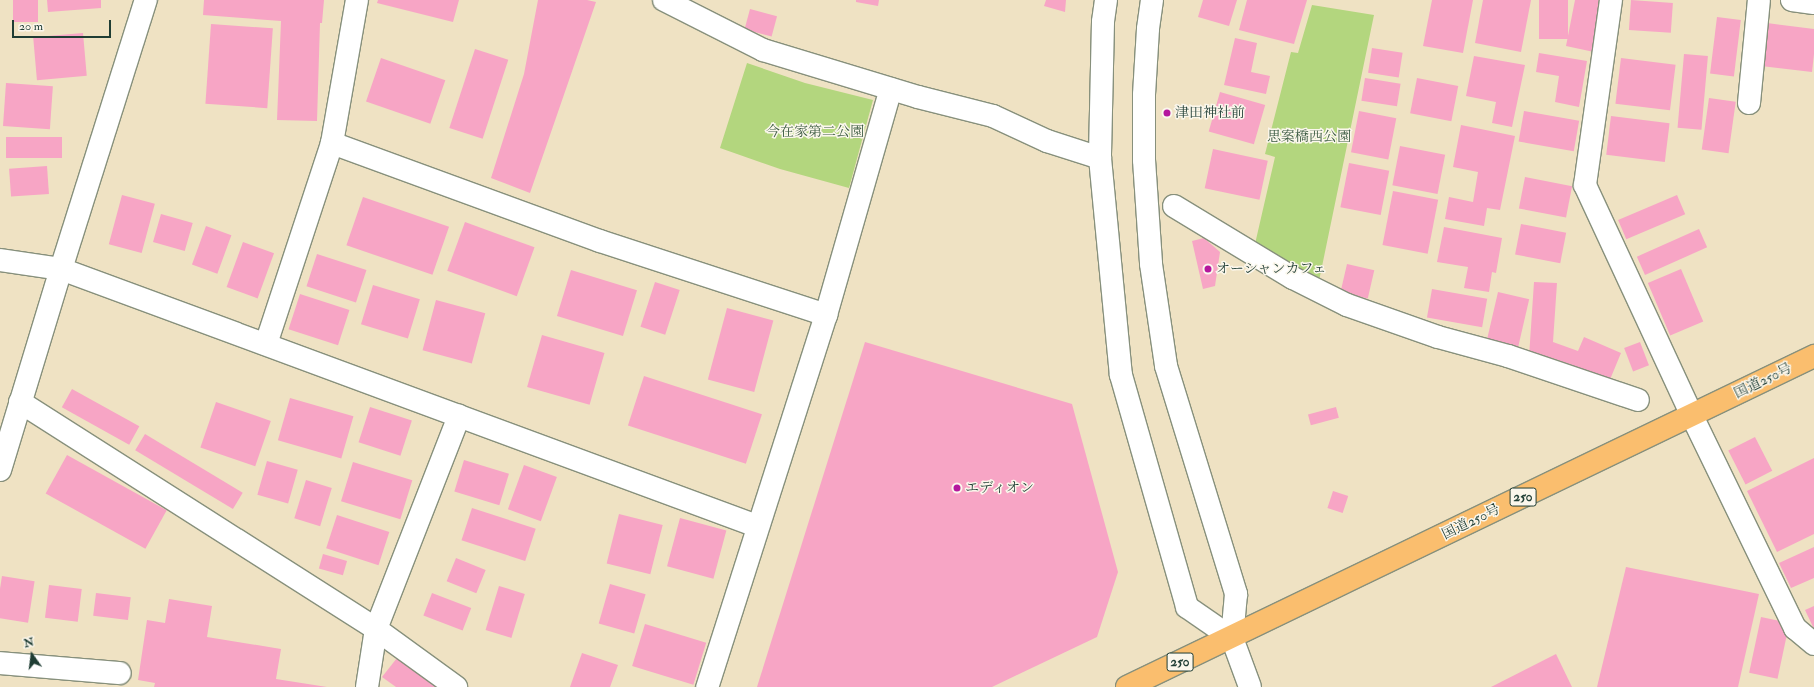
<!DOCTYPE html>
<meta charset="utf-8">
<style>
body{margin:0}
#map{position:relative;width:1814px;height:687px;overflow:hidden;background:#efe2c3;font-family:"IM FELL Double Pica","Noto Serif JP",serif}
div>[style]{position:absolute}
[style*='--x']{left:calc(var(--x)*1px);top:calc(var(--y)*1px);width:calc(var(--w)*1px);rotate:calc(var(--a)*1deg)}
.green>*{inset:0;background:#b3d67e}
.building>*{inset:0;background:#f7a5c5;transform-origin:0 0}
.roads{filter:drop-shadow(1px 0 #87907c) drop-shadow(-1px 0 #87907c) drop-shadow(0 1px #87907c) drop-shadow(0 -1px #87907c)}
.minor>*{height:22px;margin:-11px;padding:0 11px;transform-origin:11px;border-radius:11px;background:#fff}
.highway>*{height:22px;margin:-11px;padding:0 11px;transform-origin:11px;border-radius:11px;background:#fabe6e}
.dots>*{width:11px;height:11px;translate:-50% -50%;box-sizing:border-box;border:2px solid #fbf7ec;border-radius:50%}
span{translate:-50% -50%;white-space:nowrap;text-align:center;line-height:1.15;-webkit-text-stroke:3px #fbf7ec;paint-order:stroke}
.shield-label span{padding:1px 3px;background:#fbf7ec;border:1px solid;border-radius:3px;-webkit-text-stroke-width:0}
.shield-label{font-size:13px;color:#1f3d34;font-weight:700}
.poi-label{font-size:14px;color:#1f3d34}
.left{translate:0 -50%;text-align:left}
.park-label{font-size:14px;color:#3d5c43}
.street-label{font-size:14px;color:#1f3d34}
.north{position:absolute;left:12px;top:635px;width:40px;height:40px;-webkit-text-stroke:3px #fbf7ec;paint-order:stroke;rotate:346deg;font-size:11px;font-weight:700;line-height:16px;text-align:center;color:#1f3d34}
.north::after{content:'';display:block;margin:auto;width:14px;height:18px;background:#1f3d34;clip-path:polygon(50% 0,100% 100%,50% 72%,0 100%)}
.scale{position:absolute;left:12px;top:20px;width:99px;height:18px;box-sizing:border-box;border:2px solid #1f3d34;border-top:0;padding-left:5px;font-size:12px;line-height:14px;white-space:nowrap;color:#1f3d34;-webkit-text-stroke:3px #fbf7ec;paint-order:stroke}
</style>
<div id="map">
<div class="green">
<div style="clip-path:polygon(1312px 5px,1374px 15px,1319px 281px,1255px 244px,1275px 157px,1265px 154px,1291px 52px,1298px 53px)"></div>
<div style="clip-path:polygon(747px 63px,805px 83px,873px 100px,849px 188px,780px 169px,720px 148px)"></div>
</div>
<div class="building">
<div style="left:13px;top:0;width:25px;height:22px"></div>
<div style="clip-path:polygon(47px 0,101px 0,101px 8px,48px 12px)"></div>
<div style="clip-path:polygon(204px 0,324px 0,322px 23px,320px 23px,317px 121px,277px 120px,281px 21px,203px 15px)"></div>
<div style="clip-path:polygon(378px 0,459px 0,453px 22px,377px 3px)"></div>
<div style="clip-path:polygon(538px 0,587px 0,596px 2px,530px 193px,491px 178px,524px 74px)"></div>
<div style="clip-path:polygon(856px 0,879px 0,878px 6px,856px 2px)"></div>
<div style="clip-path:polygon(1046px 0,1066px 0,1065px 12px,1044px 6px)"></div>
<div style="clip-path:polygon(1203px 0,1237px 0,1229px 26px,1198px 17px)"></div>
<div style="clip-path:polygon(1247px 0,1307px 0,1294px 44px,1239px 30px)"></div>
<div style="clip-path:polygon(1432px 0,1473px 0,1463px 53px,1423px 46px)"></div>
<div style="clip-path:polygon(1483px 0,1531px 0,1521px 52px,1475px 43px)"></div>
<div style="left:1539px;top:0;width:29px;height:39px"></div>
<div style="clip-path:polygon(1575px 0,1603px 0,1594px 52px,1566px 46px)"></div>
<div style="left:1631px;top:0;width:42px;height:30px;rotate:4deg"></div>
<div style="left:750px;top:9px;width:28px;height:21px;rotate:15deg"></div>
<div style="left:1717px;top:17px;width:24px;height:57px;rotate:7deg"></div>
<div style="clip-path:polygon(1767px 23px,1814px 29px,1814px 54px,1812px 72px,1761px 66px)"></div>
<div style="left:211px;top:24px;width:62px;height:80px;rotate:4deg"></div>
<div style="left:83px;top:33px;width:43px;height:50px;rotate:85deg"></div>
<div style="clip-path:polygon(1235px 38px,1257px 43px,1251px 72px,1270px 76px,1266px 94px,1224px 85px)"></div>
<div style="left:1372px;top:48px;width:31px;height:25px;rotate:9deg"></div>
<div style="left:475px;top:49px;width:35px;height:83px;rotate:18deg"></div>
<div style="clip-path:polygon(1539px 53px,1587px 61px,1579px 107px,1555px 102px,1559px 76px,1536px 72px)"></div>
<div style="left:1684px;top:54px;width:24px;height:74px;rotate:5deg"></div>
<div style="clip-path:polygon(1474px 56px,1525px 65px,1512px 127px,1492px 123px,1496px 102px,1466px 96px)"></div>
<div style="left:381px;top:58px;width:68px;height:46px;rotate:19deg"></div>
<div style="left:1621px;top:58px;width:55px;height:46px;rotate:7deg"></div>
<div style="left:1365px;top:78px;width:36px;height:23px;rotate:9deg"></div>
<div style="left:1417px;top:78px;width:42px;height:36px;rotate:11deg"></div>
<div style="left:6px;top:83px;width:47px;height:43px;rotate:4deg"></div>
<div style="left:1220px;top:92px;width:47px;height:41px;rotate:16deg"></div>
<div style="left:1709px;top:98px;width:27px;height:52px;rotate:8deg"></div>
<div style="left:1359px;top:111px;width:38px;height:42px;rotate:11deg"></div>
<div style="left:1524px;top:111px;width:56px;height:31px;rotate:10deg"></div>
<div style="left:1611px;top:116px;width:59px;height:39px;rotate:7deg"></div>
<div style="clip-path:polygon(1461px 125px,1515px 136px,1500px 210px,1487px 208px,1484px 226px,1445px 219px,1449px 197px,1473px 202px,1478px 172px,1453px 167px)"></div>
<div style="left:62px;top:137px;width:21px;height:56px;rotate:90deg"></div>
<div style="left:1400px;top:146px;width:46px;height:40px;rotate:11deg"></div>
<div style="left:1213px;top:149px;width:56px;height:40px;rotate:12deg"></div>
<div style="left:1349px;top:163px;width:41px;height:45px;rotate:11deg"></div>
<div style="left:47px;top:166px;width:28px;height:38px;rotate:86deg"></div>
<div style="left:1525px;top:177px;width:48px;height:32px;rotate:11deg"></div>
<div style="left:1393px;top:191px;width:46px;height:55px;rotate:11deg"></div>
<div style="left:122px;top:195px;width:34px;height:51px;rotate:15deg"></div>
<div style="left:1677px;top:195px;width:21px;height:64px;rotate:67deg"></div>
<div style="left:363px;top:197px;width:91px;height:51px;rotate:19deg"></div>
<div style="left:161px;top:214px;width:33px;height:29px;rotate:16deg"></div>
<div style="left:465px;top:222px;width:74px;height:52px;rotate:20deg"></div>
<div style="left:1521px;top:224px;width:46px;height:31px;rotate:11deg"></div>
<div style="left:206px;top:226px;width:27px;height:41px;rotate:20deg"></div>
<div style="clip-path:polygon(1444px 227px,1502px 238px,1496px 273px,1492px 272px,1489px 292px,1464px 288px,1468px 267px,1437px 262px)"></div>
<div style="left:1699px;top:229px;width:20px;height:68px;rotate:66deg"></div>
<div style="clip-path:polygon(1204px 238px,1220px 252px,1215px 286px,1203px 289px,1192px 241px)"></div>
<div style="left:243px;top:242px;width:33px;height:48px;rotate:20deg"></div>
<div style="left:317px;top:254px;width:52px;height:34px;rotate:18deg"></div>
<div style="left:1347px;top:264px;width:28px;height:29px;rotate:13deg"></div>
<div style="left:1681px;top:269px;width:57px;height:36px;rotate:67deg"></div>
<div style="left:571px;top:270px;width:69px;height:48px;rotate:17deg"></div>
<div style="left:655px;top:282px;width:26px;height:47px;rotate:18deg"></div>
<div style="clip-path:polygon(1534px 282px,1557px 283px,1553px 342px,1578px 351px,1584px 337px,1621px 353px,1609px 382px,1572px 366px,1572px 365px,1552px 358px,1529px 357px)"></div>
<div style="left:373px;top:285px;width:49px;height:41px;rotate:17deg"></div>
<div style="left:1432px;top:289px;width:56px;height:29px;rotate:10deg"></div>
<div style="left:1498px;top:292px;width:32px;height:49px;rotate:13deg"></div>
<div style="left:300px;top:294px;width:52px;height:37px;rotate:18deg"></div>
<div style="left:436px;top:300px;width:51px;height:52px;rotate:15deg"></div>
<div style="left:727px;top:308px;width:48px;height:74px;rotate:15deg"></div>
<div style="left:542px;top:335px;width:65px;height:54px;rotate:16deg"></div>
<div style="clip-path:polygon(865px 342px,1072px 404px,1118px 572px,1097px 637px,992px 687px,757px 687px)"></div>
<div style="left:1640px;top:342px;width:25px;height:17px;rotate:69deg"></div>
<div style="left:644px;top:376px;width:124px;height:52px;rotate:18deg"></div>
<div style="left:72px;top:389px;width:77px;height:21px;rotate:29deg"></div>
<div style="left:290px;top:398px;width:66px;height:44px;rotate:16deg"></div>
<div style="left:216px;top:402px;width:58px;height:48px;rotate:19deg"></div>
<div style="left:370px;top:407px;width:44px;height:37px;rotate:18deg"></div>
<div style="left:1336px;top:407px;width:11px;height:29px;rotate:75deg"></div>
<div style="left:145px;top:434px;width:114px;height:19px;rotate:31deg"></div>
<div style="left:1755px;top:437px;width:38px;height:30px;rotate:63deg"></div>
<div style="left:67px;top:455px;width:114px;height:44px;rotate:29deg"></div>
<div style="clip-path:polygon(1814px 458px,1814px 534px,1777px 552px,1747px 491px)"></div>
<div style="left:464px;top:460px;width:47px;height:33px;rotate:17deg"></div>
<div style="left:267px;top:461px;width:32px;height:35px;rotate:16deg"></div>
<div style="left:353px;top:462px;width:62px;height:41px;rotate:17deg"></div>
<div style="left:524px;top:465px;width:35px;height:47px;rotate:20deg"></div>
<div style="left:306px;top:480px;width:27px;height:40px;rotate:17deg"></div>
<div style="left:1333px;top:491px;width:16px;height:18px;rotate:18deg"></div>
<div style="left:472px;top:508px;width:67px;height:34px;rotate:18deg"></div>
<div style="left:619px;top:514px;width:45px;height:51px;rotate:14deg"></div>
<div style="left:337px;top:515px;width:55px;height:35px;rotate:18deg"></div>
<div style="left:680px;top:518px;width:48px;height:50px;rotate:15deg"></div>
<div style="clip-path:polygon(1814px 547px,1814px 578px,1791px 588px,1779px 563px)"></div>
<div style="left:323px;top:554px;width:25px;height:15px;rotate:16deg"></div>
<div style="left:456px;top:558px;width:32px;height:25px;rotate:22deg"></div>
<div style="clip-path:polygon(1626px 567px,1759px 594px,1738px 687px,1597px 687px)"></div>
<div style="left:2px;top:576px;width:33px;height:42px;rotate:9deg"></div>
<div style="left:610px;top:584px;width:37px;height:41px;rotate:16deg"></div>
<div style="left:49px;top:585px;width:33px;height:33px;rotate:7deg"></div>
<div style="left:499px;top:586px;width:27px;height:46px;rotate:17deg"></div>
<div style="left:96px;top:593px;width:35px;height:23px;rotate:7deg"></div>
<div style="left:432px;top:593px;width:42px;height:24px;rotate:21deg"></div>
<div style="clip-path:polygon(169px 599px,212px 606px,207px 637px,281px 649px,276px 679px,327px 687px,154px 687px,155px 683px,138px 680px,147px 620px,165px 623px)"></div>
<div style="clip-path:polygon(1814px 606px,1814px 629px,1805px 610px)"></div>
<div style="left:1761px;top:617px;width:29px;height:57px;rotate:12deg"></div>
<div style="left:645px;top:624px;width:64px;height:44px;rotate:17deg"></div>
<div style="clip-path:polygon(582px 653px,618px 665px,610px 687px,570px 687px)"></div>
<div style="clip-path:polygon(1556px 654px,1572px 687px,1491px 687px)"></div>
<div style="clip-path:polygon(397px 658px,436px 687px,396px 687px,382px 677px)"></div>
</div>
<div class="roads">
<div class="minor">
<div style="--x:664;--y:0;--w:111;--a:26.8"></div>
<div style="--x:763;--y:50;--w:162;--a:16.9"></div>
<div style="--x:918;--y:97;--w:77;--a:14.2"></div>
<div style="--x:993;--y:116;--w:60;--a:24.8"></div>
<div style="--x:1047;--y:141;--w:56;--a:17.8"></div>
<div style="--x:1106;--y:0;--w:22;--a:98"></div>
<div style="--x:1103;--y:22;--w:136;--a:91.3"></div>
<div style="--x:1100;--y:158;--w:218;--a:84.5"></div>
<div style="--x:1121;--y:375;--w:241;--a:74.1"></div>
<div style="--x:1187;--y:607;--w:55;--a:34.6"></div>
<div style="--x:1152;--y:0;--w:29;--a:98"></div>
<div style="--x:1148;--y:29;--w:66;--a:93.5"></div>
<div style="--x:1144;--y:95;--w:65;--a:90"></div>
<div style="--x:1144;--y:160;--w:104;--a:86.1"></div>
<div style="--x:1151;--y:264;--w:103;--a:81.6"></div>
<div style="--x:1166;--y:366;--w:239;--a:72.9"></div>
<div style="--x:1236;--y:594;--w:44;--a:95.2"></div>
<div style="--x:1232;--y:638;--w:52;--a:69.8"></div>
<div style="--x:1611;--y:0;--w:187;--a:98"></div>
<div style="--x:1585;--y:185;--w:255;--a:65.1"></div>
<div style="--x:1692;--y:416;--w:236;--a:64.1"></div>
<div style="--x:1795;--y:628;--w:25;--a:40"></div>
<div style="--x:1792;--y:0;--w:22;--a:8"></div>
<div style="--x:1749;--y:103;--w:103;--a:-84.5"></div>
<div style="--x:332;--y:143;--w:145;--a:-80.1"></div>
<div style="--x:1174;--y:206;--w:139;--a:31.2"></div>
<div style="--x:1293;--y:278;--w:60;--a:26.6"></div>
<div style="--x:1347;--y:305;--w:96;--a:19.4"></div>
<div style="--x:1438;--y:337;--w:73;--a:15.2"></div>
<div style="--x:1508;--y:356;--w:137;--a:18.7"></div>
<div style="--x:0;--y:260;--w:62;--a:8.4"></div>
<div style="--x:61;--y:269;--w:742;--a:20.27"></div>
<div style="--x:826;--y:315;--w:235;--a:-74"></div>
<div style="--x:266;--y:344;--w:212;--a:-71.8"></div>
<div style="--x:332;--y:143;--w:285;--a:20.1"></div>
<div style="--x:600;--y:241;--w:238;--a:18.1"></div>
<div style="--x:826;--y:315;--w:391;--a:107.7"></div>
<div style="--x:20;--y:402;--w:422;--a:32.5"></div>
<div style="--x:376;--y:629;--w:99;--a:35.9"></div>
<div style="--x:0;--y:470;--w:210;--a:-73.1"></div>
<div style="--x:61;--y:269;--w:282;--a:-72.5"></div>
<div style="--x:0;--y:663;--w:120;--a:4.8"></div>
<div style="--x:367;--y:687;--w:59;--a:-81.2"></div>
<div style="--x:376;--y:629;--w:229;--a:-68.7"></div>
</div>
<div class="highway">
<div style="--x:1127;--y:687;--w:763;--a:-25.72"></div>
</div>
</div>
<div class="dots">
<div style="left:1167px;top:113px;background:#b5179e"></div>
<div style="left:1208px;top:269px;background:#b5179e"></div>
<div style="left:957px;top:488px;background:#b5179e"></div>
</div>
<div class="shield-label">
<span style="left:1523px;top:497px">250</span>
<span style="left:1180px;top:662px">250</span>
</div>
<div class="poi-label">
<span class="left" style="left:1175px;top:113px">津田神社前</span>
<span class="left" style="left:1216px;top:269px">オーシャンカフェ</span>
<span class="left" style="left:965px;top:488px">エディオン</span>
</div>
<div class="park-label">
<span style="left:815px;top:132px">今在家第二公園</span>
<span style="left:1309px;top:137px">思案橋西公園</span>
</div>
<div class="street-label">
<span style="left:1763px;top:381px;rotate:-26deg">国道250号</span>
<span style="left:1471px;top:522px;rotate:-26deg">国道250号</span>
</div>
<div class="north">N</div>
<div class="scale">20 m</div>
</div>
